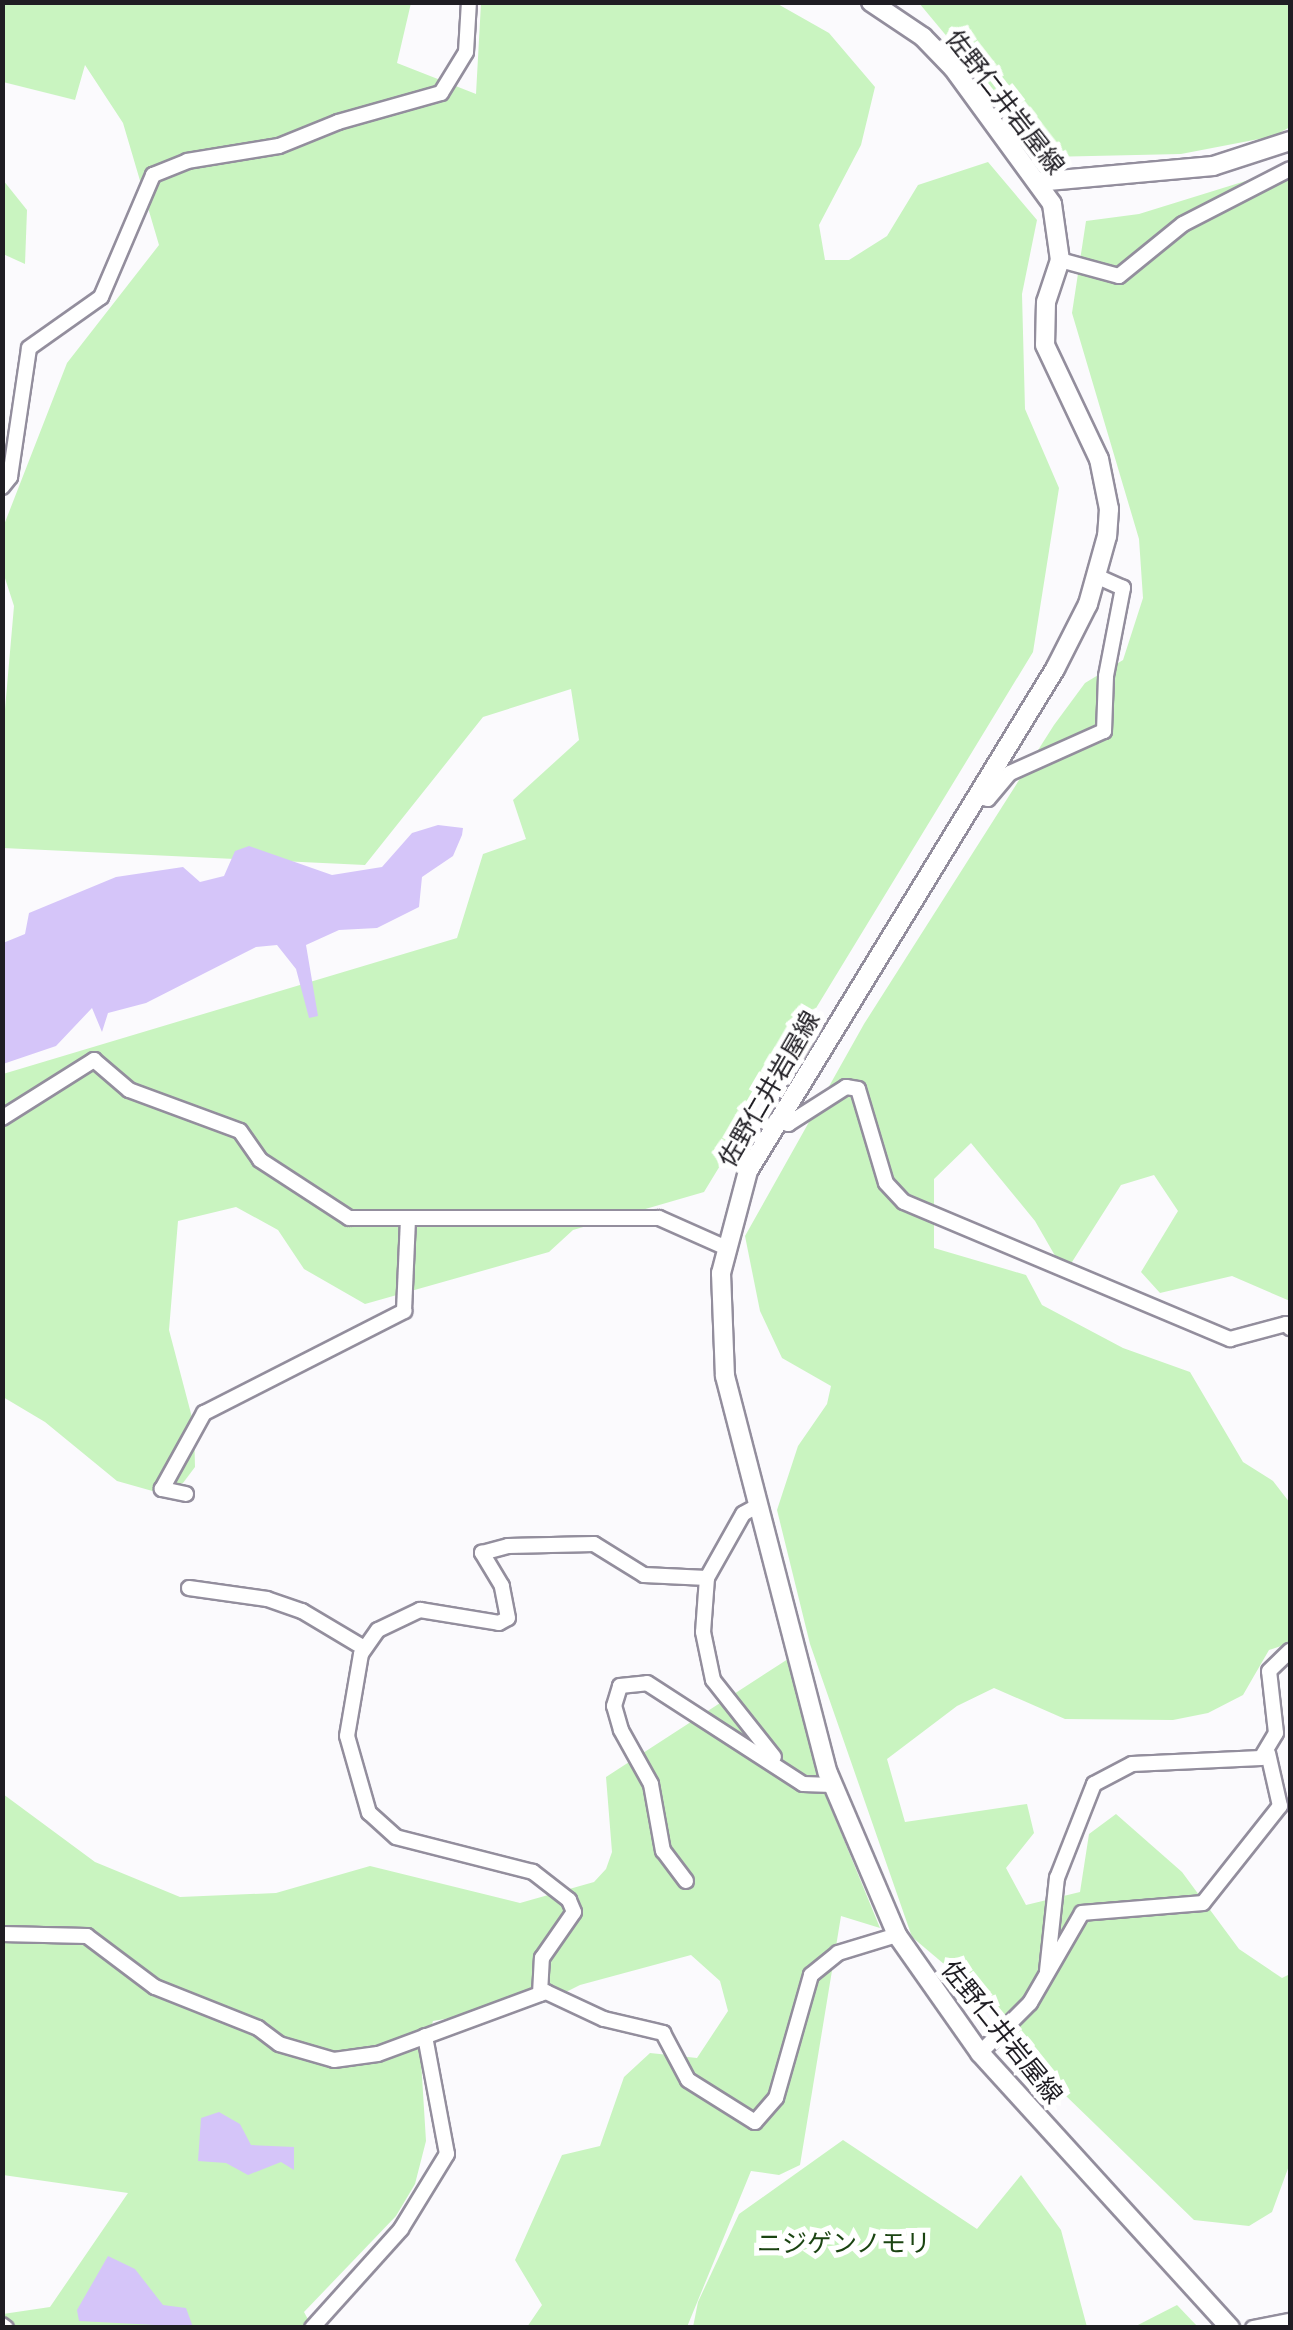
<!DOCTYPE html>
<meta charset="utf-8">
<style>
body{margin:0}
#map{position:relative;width:1293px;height:2330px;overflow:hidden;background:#fbfafd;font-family:Montserrat,"Noto Sans JP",sans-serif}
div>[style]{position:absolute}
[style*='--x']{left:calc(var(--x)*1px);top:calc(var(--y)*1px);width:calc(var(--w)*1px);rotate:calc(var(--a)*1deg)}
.green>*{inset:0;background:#c9f4c0}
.water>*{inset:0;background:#d5c5f9}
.roads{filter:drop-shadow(2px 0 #938e9d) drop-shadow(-2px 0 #938e9d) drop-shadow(0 2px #938e9d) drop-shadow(0 -2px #938e9d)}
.minor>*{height:14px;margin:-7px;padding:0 7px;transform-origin:7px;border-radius:7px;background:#fff}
.tertiary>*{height:18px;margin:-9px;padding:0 9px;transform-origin:9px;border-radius:9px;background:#fff}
.secondary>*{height:18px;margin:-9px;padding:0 9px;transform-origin:9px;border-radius:9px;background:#fff}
span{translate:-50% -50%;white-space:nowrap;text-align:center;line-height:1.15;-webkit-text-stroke:10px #fff;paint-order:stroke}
.street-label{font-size:25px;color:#1f1d23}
.park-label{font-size:25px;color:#1b4412}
.frame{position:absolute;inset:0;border:5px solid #1f1d23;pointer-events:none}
</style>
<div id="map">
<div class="green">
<div style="clip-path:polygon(3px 3px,411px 3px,397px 63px,476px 94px,481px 3px,776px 3px,829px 33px,875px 87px,861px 145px,819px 225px,825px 260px,849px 260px,887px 236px,918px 185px,988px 162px,1037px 220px,1022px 294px,1025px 409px,1059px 488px,1033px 652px,704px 1192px,573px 1230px,549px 1252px,365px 1304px,304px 1269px,278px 1230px,236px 1207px,178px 1221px,169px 1330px,194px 1425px,195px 1467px,183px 1483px,156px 1492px,117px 1481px,45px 1422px,3px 1397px,3px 1074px,457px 938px,483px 854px,526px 839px,513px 800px,579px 740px,571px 689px,483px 717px,365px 865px,3px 848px,3px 732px,14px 606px,3px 572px,2px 530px,67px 363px,159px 245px,123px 123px,85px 65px,75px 100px,3px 82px)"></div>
<div style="clip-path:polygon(919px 3px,1290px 3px,1290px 127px,1274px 136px,1181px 154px,1047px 157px)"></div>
<div style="clip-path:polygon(1290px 177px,1290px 1301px,1232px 1276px,1160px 1293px,1141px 1272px,1178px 1211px,1154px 1175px,1121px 1185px,1065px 1273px,1035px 1221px,971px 1143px,934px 1179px,934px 1248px,1026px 1275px,1042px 1305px,1123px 1348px,1190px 1372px,1243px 1462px,1273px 1481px,1290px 1503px,1290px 1643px,1269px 1650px,1243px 1695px,1208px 1713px,1173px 1720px,1065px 1719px,994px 1688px,957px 1706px,887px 1759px,905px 1822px,1027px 1804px,1034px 1833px,1006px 1868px,1026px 1905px,1080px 1892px,1089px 1834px,1116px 1814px,1182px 1872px,1239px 1949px,1282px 1978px,1290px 1974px,1290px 2163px,1272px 2212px,1249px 2226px,1194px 2220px,1032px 2063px,964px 1981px,912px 1937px,810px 1644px,777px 1510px,798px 1446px,827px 1404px,831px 1386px,782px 1358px,760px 1311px,745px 1236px,864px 1024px,1054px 725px,1085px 683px,1123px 660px,1143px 598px,1139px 539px,1072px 313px,1086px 221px,1139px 214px,1252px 179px)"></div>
<div style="clip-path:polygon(3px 180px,27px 210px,25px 264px,3px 254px)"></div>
<div style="clip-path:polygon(788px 1659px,826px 1796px,880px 1928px,841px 1916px,800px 2165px,779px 2175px,751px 2171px,687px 2327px,527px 2327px,542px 2305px,515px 2260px,562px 2155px,600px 2146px,624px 2077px,650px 2053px,697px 2058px,728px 2011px,720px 1981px,691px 1955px,580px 1985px,546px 2002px,433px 2021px,421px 2060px,426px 2141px,415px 2184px,396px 2216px,304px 2312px,312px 2327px,3px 2327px,3px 2314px,50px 2307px,128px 2193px,3px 2175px,3px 1794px,95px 1862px,180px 1897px,276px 1893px,370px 1866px,520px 1903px,594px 1882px,606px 1869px,612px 1852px,606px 1777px)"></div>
<div style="clip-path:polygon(843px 2140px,977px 2229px,1021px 2175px,1061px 2230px,1087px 2327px,693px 2327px,698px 2302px,739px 2214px)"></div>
<div style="clip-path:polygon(1177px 2305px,1198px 2327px,1134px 2327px)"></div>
</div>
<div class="water">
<div style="clip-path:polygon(438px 825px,463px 828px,462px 835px,453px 856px,422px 877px,419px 907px,377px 928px,339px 930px,306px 945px,318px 1016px,309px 1018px,296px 969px,277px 945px,256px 947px,146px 1003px,108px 1013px,102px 1032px,92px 1008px,56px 1046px,3px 1064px,3px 943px,25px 934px,29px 913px,116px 877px,183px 867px,200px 882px,224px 876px,235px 851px,249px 846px,332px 875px,382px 867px,412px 833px)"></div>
<div style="clip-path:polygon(219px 2112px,240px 2124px,251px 2145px,294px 2147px,294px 2170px,281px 2162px,248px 2175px,226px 2163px,198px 2161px,201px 2118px)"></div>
<div style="clip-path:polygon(108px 2256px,135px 2269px,163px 2305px,186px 2308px,193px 2327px,79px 2321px,77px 2310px)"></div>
</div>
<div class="roads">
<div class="minor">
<div style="--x:1060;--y:260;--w:61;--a:15.2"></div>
<div style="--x:1119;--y:276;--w:82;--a:-39.1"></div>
<div style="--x:1183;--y:224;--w:120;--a:-27.2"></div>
<div style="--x:2;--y:487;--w:13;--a:-51"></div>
<div style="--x:10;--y:477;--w:130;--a:-81.6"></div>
<div style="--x:29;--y:348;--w:88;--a:-35.3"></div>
<div style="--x:101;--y:297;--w:133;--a:-66.9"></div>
<div style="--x:153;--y:175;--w:37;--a:-22"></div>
<div style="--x:187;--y:161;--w:93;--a:-9.3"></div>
<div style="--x:279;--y:146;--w:64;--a:-22.1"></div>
<div style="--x:338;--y:122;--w:107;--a:-15.7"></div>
<div style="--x:441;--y:93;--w:48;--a:-58.6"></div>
<div style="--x:466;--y:52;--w:50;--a:-86.6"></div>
<div style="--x:978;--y:797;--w:10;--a:11"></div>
<div style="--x:988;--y:799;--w:34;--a:-50"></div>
<div style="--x:1010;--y:773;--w:103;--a:-24.1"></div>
<div style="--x:1104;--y:731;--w:55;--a:-87.9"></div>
<div style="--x:1106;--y:676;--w:90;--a:-79.1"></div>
<div style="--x:1123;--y:588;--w:27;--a:-156"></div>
<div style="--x:2;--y:1118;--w:109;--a:-32.2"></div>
<div style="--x:94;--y:1060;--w:46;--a:40.6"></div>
<div style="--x:129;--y:1090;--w:118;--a:20.3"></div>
<div style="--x:240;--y:1131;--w:35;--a:55"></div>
<div style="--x:260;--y:1160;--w:106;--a:33.1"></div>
<div style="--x:349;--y:1218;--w:310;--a:0"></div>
<div style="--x:659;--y:1218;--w:71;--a:24"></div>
<div style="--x:776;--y:1120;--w:13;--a:18"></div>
<div style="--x:788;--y:1124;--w:69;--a:-32.5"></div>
<div style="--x:846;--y:1087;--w:12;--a:9"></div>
<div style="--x:858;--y:1089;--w:98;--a:73.4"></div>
<div style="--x:886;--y:1183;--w:26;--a:47"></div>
<div style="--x:904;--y:1202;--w:354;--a:22.8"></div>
<div style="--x:1230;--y:1339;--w:58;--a:-15"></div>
<div style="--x:1286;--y:1324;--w:6;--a:45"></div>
<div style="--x:186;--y:1494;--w:25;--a:-168"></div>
<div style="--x:162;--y:1489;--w:87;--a:-61.1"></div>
<div style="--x:204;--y:1413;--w:225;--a:-27"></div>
<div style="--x:404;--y:1311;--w:90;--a:-87.5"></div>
<div style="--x:759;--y:1505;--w:18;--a:151"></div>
<div style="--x:743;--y:1514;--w:73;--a:119.4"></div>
<div style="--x:707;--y:1578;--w:54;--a:94.2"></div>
<div style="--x:703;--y:1632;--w:49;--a:78.2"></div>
<div style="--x:713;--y:1680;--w:98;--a:51.6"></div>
<div style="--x:189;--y:1588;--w:79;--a:8"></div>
<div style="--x:267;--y:1599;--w:37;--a:19"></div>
<div style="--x:302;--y:1611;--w:72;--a:30.8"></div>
<div style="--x:686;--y:1881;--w:38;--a:-127"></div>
<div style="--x:663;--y:1851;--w:68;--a:-100.2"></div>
<div style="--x:651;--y:1784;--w:62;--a:-119.1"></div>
<div style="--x:621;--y:1730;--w:25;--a:-106"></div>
<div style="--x:614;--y:1706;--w:21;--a:-73"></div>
<div style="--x:620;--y:1686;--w:27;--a:-6"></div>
<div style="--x:647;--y:1683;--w:186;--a:32.9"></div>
<div style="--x:803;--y:1784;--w:29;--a:2"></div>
<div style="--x:2;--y:1934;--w:85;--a:1.3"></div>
<div style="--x:87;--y:1936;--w:85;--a:36.9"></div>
<div style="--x:155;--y:1987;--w:111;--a:21.7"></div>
<div style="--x:258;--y:2028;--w:26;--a:37"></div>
<div style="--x:279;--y:2044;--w:57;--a:16.2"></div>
<div style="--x:334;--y:2060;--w:44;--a:-7.8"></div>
<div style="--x:378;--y:2054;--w:179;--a:-20.3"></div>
<div style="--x:546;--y:1992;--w:64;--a:25"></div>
<div style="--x:604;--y:2019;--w:61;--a:13.3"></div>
<div style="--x:663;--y:2033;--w:53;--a:62"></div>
<div style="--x:688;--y:2080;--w:79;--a:32.1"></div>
<div style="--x:755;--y:2122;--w:32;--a:-49"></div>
<div style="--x:776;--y:2098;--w:128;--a:-74.1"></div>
<div style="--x:811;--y:1975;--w:35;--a:-39"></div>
<div style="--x:838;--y:1953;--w:62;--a:-17"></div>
<div style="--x:1047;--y:1971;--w:94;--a:-83.9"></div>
<div style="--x:1057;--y:1878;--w:101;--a:-68.5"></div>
<div style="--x:1094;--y:1784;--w:43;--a:-27.8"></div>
<div style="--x:1132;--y:1764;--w:129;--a:-2.7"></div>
<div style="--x:1261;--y:1758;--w:29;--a:-59"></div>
<div style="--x:1276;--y:1733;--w:62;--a:-96.4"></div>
<div style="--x:1269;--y:1671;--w:29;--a:-44"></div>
<div style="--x:540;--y:1994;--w:36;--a:-87"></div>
<div style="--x:542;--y:1958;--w:56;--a:-55.2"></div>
<div style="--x:574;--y:1912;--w:13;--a:-113"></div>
<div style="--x:569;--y:1900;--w:46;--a:-142.1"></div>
<div style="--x:533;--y:1872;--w:141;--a:-165.7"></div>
<div style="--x:396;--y:1837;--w:36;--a:-138"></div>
<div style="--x:369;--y:1813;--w:80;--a:-105.9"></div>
<div style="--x:347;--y:1736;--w:83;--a:-80.3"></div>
<div style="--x:361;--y:1654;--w:29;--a:-55"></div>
<div style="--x:378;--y:1630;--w:47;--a:-25.5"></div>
<div style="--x:420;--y:1610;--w:80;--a:9.3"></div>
<div style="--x:499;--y:1623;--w:10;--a:-29"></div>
<div style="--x:508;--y:1618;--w:33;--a:-101"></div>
<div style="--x:502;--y:1586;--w:39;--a:-121"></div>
<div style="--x:482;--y:1553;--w:27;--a:-15"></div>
<div style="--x:508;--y:1546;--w:86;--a:-1.3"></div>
<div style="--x:594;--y:1544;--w:59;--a:31.8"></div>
<div style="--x:644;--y:1575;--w:63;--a:2.7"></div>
<div style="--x:980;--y:2053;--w:71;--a:-45"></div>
<div style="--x:1030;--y:2003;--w:104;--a:-60"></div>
<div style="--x:1082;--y:1913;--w:121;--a:-4.7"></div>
<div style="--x:1203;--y:1903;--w:124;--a:-51.6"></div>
<div style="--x:1280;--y:1806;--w:54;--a:-102.8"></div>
<div style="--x:2;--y:2325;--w:5;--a:37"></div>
<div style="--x:312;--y:2328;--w:133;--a:-48"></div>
<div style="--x:401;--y:2229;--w:88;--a:-58.5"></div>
<div style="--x:447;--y:2154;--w:120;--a:-100.6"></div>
<div style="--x:1253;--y:2328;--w:38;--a:-11"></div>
</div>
<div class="tertiary">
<div style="--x:1037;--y:182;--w:177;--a:-5.2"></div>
<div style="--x:1213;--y:166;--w:81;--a:-18"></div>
</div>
<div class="secondary">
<div style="--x:871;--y:2;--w:63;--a:33.9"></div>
<div style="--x:923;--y:37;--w:43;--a:45.9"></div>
<div style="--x:953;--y:68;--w:168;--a:53.9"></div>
<div style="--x:1052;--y:204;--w:57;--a:81.9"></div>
<div style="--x:1060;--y:260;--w:44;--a:108.4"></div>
<div style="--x:1046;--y:302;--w:43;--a:91.3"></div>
<div style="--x:1045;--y:345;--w:126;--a:64.7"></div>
<div style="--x:1099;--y:459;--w:51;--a:78.7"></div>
<div style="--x:1109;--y:509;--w:27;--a:94"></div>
<div style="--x:1107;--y:536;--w:71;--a:105.6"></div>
<div style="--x:1088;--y:604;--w:73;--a:116.9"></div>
<div style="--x:1055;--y:669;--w:588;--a:121.45"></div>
<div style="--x:748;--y:1171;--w:106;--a:104.8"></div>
<div style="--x:721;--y:1273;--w:103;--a:87.8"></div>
<div style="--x:725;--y:1376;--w:410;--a:75.5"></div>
<div style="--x:828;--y:1773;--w:176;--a:66.9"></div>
<div style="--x:897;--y:1935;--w:144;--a:54.9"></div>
<div style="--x:980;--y:2053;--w:372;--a:47.7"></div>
</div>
</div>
<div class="street-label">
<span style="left:1005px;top:102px;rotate:52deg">佐野仁井岩屋線</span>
<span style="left:769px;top:1089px;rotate:-60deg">佐野仁井岩屋線</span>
<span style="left:1002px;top:2032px;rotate:51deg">佐野仁井岩屋線</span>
</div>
<div class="park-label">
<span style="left:844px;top:2243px">ニジゲンノモリ</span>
</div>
<div class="frame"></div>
</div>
